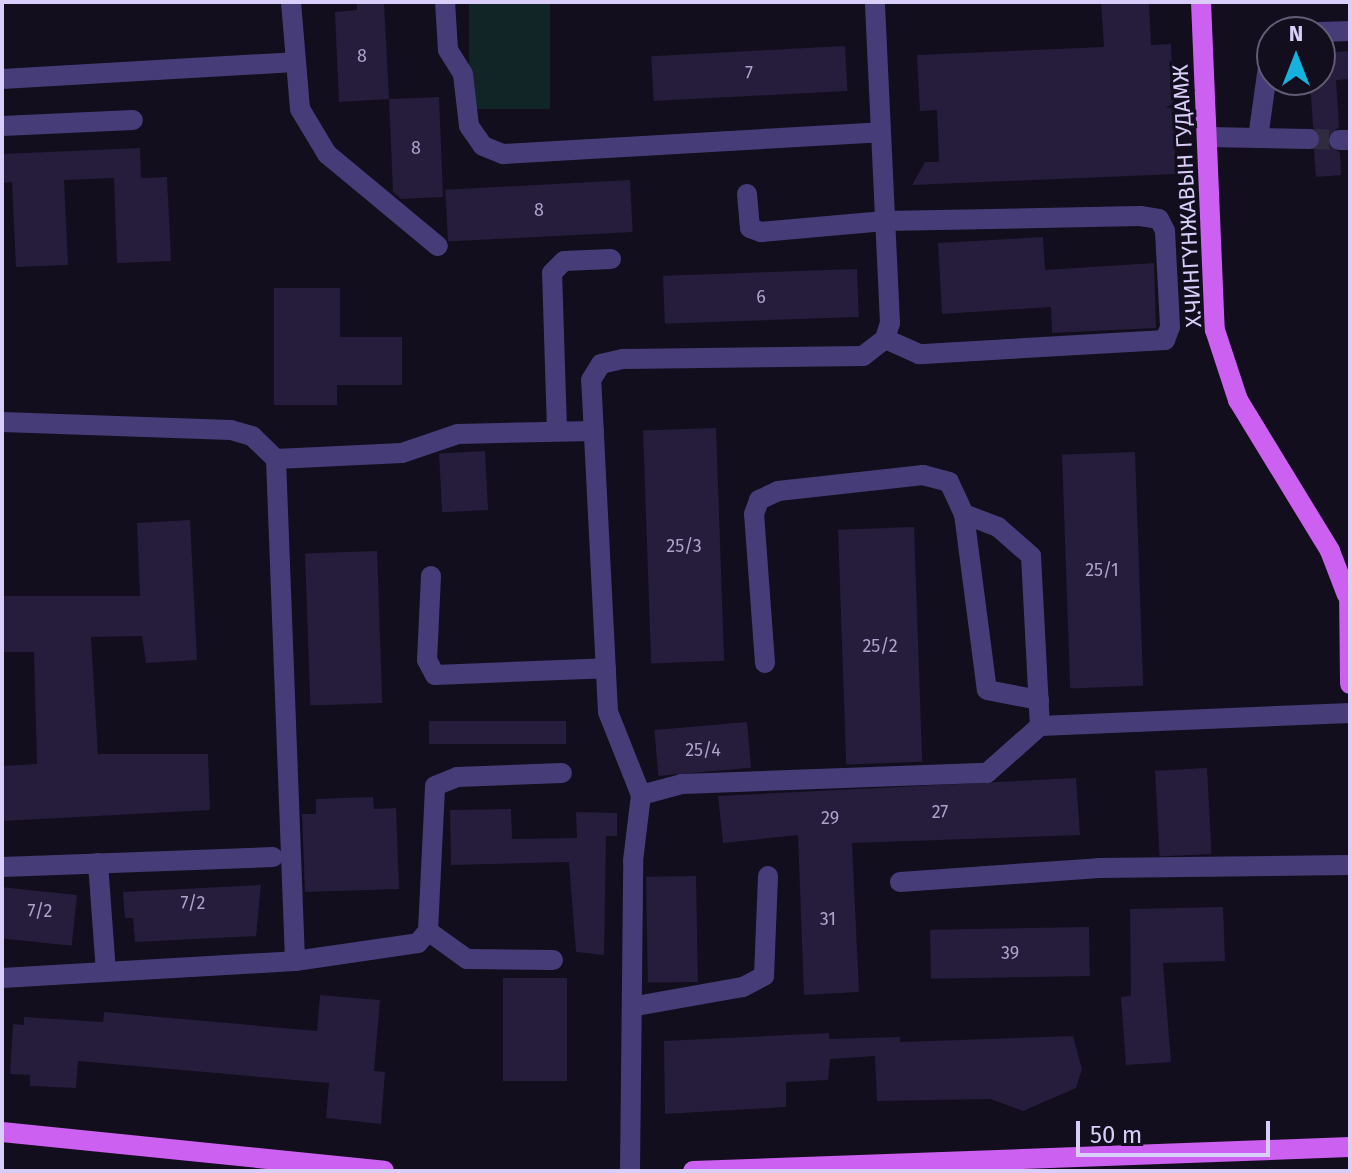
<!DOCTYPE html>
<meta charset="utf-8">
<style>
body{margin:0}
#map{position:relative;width:1352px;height:1173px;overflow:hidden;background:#120e1d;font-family:"Fira Sans",sans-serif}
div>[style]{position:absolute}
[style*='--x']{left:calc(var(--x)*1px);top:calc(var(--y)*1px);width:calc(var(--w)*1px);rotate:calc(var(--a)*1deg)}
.green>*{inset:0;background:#112426;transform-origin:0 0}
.building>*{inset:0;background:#261c3c;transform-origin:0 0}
.minor-tunnel>*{height:20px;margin-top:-10px;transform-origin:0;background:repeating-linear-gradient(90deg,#302b3e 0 20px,transparent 0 30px)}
.minor>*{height:20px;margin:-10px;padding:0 10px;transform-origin:10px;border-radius:10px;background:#463d78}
.major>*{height:20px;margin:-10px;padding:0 10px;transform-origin:10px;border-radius:10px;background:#cc60f0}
span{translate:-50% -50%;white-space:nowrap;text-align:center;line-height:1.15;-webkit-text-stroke:6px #120e1d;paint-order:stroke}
.number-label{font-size:18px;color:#aca2ca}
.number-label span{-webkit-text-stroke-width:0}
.street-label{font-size:22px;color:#d9cefa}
.frame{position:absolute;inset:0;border:4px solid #d9cefa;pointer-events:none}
.north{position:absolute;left:1256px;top:16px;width:80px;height:80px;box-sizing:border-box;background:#120e1d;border:2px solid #625b75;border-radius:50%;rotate:0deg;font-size:22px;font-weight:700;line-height:32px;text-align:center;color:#d9cefa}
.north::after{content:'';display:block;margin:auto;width:28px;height:36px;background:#15b2e0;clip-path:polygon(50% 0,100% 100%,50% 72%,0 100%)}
.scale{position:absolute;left:1076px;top:1121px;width:194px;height:36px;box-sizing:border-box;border:4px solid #d9cefa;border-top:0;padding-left:10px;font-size:24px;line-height:28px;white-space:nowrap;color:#d9cefa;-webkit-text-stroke:6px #120e1d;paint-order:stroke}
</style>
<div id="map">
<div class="green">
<div style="left:469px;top:2px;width:81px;height:107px"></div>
</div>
<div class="building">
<div style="clip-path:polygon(357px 2px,384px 2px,389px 99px,339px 102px,335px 12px,357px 10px)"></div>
<div style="clip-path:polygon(1101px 2px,1149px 2px,1151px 45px,1171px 44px,1176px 174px,912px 185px,925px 162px,939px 162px,937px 110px,920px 111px,917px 55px,1104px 47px)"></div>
<div style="left:845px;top:46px;width:45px;height:194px;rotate:87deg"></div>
<div style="clip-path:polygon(1350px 51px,1350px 79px,1336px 80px,1339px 127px,1326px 139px,1340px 153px,1341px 175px,1316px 177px,1314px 151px,1322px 138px,1313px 127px,1310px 80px,1320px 80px,1320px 53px)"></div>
<div style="clip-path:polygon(439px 97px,443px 197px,401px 199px,393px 192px,389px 99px)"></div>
<div style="clip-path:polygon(140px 148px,141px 178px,167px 177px,171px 261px,117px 263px,114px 178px,64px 180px,68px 265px,16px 267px,12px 182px,2px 183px,2px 154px)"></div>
<div style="left:630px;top:180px;width:52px;height:185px;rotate:87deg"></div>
<div style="clip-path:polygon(1043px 237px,1045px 270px,1154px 263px,1156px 328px,1052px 333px,1051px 307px,942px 314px,938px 243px)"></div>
<div style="left:857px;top:269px;width:48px;height:194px;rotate:88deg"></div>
<div style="clip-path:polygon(274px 288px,340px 288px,340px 337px,402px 337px,402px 385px,337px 385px,337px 405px,274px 405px)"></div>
<div style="left:716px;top:428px;width:233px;height:73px;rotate:88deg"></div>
<div style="left:485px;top:451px;width:59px;height:46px;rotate:87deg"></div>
<div style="left:1135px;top:452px;width:234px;height:73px;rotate:88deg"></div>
<div style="clip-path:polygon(190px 520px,197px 660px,146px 663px,142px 636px,91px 637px,98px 754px,208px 754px,210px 810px,2px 821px,2px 766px,37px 764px,34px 652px,2px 652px,2px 596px,140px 596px,137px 523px)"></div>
<div style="left:914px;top:527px;width:235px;height:76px;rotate:88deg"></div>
<div style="left:377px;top:551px;width:152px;height:72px;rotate:88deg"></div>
<div style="left:566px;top:721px;width:23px;height:137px;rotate:90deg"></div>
<div style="left:747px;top:722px;width:46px;height:93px;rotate:85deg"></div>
<div style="left:1207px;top:768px;width:86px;height:52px;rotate:87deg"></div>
<div style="clip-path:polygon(1076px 778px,1080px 835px,852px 843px,859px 992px,804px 995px,798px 835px,723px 843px,718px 796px)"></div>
<div style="clip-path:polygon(373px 797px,374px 809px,396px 808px,399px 889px,305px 892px,302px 814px,316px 814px,316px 799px)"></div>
<div style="clip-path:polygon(511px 809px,512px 839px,577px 838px,576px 812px,617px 813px,617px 836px,606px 836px,604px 955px,576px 952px,569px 862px,451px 865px,450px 810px)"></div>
<div style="left:696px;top:876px;width:106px;height:50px;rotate:89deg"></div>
<div style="clip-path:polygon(261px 885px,256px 936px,135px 942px,133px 918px,125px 918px,123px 892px)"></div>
<div style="left:77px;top:895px;width:51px;height:75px;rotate:96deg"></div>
<div style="clip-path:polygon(1223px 907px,1225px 961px,1163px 963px,1171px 1062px,1126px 1065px,1121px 997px,1131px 996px,1130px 909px)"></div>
<div style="left:1089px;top:927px;width:49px;height:159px;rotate:89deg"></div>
<div style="left:503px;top:978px;width:64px;height:103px"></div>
<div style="clip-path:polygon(320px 995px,380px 1000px,374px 1071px,385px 1072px,381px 1124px,326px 1118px,329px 1083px,78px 1061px,76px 1088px,30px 1086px,30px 1075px,10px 1074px,13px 1024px,24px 1025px,24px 1017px,103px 1022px,104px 1012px,317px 1031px)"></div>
<div style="clip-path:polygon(829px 1033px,829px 1039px,900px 1037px,900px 1042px,1073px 1036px,1082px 1069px,1076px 1088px,1023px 1111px,991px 1099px,877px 1101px,875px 1056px,830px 1059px,828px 1080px,786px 1082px,786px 1107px,665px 1114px,664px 1041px)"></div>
</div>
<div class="minor-tunnel">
<div style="--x:1309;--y:139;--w:30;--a:2"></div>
</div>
<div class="minor">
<div style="--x:291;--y:2;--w:107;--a:85.2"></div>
<div style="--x:300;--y:109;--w:52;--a:59"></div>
<div style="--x:327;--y:154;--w:144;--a:39.7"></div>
<div style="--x:445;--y:2;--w:48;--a:86.4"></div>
<div style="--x:448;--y:50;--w:28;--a:58"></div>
<div style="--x:463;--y:74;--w:52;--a:83.4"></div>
<div style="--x:469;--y:126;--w:24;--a:55"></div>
<div style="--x:483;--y:146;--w:22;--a:22"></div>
<div style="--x:503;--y:154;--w:378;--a:-3.3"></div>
<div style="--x:1320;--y:32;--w:30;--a:-2"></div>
<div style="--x:2;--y:79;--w:293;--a:-3.3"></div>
<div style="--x:2;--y:126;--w:131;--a:-2.6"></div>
<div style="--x:1207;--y:137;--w:102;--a:1.1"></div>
<div style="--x:1258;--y:138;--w:100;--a:-82"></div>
<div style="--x:1339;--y:140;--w:11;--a:0"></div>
<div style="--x:747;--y:194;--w:34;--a:85"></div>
<div style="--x:750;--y:228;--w:12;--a:20"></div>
<div style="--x:761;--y:232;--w:124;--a:-5.1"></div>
<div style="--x:885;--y:221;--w:255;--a:-1.1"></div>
<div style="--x:1140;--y:216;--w:19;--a:9"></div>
<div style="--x:1159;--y:219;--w:13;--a:63"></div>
<div style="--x:1165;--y:231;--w:96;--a:87"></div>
<div style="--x:1170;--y:327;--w:14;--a:111"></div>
<div style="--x:1165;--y:340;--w:246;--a:176.7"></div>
<div style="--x:919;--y:354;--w:37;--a:-156"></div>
<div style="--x:2;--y:422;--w:229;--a:2"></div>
<div style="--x:231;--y:430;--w:22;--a:16"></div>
<div style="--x:252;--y:436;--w:33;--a:44"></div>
<div style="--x:276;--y:459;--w:126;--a:-2.7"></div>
<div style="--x:402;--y:453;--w:59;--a:-18.7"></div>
<div style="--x:458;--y:434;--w:136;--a:-1.3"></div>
<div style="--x:557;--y:430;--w:157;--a:-91.8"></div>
<div style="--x:552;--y:273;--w:17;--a:-45"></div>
<div style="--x:564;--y:261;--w:47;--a:-2.4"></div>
<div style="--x:276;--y:459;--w:502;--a:87.83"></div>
<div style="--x:964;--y:514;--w:177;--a:82.6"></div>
<div style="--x:987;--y:690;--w:53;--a:10.9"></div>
<div style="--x:431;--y:576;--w:84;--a:92.7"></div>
<div style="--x:427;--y:660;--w:17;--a:62"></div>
<div style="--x:435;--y:675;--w:171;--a:-2.3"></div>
<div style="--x:765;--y:663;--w:149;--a:-94.2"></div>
<div style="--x:754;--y:514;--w:15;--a:-70"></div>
<div style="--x:759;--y:500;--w:21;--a:-25"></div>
<div style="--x:778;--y:491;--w:146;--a:-6.3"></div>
<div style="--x:923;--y:475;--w:27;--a:15"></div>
<div style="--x:949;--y:482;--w:35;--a:65"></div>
<div style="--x:964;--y:514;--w:36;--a:21"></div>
<div style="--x:998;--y:527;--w:44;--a:41.3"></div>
<div style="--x:1031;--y:556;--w:170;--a:87"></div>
<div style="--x:641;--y:795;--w:42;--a:-15"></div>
<div style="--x:682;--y:784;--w:305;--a:-2.1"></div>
<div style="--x:987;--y:773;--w:71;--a:-41.6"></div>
<div style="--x:1040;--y:726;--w:310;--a:-2.4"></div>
<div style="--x:98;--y:863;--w:109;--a:85.8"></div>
<div style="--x:2;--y:867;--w:271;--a:-2.1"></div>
<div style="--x:900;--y:882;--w:199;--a:-4"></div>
<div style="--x:1099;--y:868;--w:251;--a:-0.7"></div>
<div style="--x:428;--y:931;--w:48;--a:35.7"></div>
<div style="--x:467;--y:959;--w:86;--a:0.7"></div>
<div style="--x:2;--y:978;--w:293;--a:-3.3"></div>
<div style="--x:295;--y:961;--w:124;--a:-8.3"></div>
<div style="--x:418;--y:943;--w:16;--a:-50"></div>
<div style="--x:428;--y:931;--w:145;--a:-87.2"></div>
<div style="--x:435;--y:786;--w:24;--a:-22"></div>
<div style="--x:457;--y:777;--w:105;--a:-2.2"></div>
<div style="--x:636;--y:1006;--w:109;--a:-10.1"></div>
<div style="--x:743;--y:987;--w:24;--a:-28"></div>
<div style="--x:764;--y:976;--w:100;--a:-87.7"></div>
<div style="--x:630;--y:1171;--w:310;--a:-89.4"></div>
<div style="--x:633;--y:861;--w:66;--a:-83.1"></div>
<div style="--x:641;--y:795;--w:89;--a:-111.7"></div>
<div style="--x:608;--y:712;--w:332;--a:-92.9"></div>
<div style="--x:591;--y:380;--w:19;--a:-58"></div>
<div style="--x:601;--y:364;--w:23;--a:-13"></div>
<div style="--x:623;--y:359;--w:240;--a:-0.7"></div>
<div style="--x:863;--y:356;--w:28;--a:-38"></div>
<div style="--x:885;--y:339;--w:17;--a:-73"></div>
<div style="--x:890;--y:323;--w:321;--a:-92.7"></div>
</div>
<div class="major">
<div style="--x:1201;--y:2;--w:328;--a:87.6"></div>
<div style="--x:1215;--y:330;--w:74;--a:71.8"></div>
<div style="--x:1238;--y:400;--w:177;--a:58.6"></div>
<div style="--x:1330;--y:551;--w:47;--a:68.9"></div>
<div style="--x:1349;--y:585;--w:99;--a:89.4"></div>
<div style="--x:2;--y:1132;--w:384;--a:5.8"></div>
<div style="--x:693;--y:1171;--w:657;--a:-2.09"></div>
</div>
<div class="number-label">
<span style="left:362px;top:56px">8</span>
<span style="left:749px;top:73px">7</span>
<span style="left:416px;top:148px">8</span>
<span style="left:539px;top:210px">8</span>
<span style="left:761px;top:297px">6</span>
<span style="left:684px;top:546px">25/3</span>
<span style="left:1102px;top:570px">25/1</span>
<span style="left:880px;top:646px">25/2</span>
<span style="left:703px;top:750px">25/4</span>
<span style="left:940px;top:812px">27</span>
<span style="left:830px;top:818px">29</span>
<span style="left:193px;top:903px">7/2</span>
<span style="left:40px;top:911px">7/2</span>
<span style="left:828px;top:919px">31</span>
<span style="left:1010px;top:953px">39</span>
</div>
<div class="street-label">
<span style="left:1187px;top:196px;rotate:-93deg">Х.ЧИНГҮНЖАВЫН ГУДАМЖ</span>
</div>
<div class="frame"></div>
<div class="north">N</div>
<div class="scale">50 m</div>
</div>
